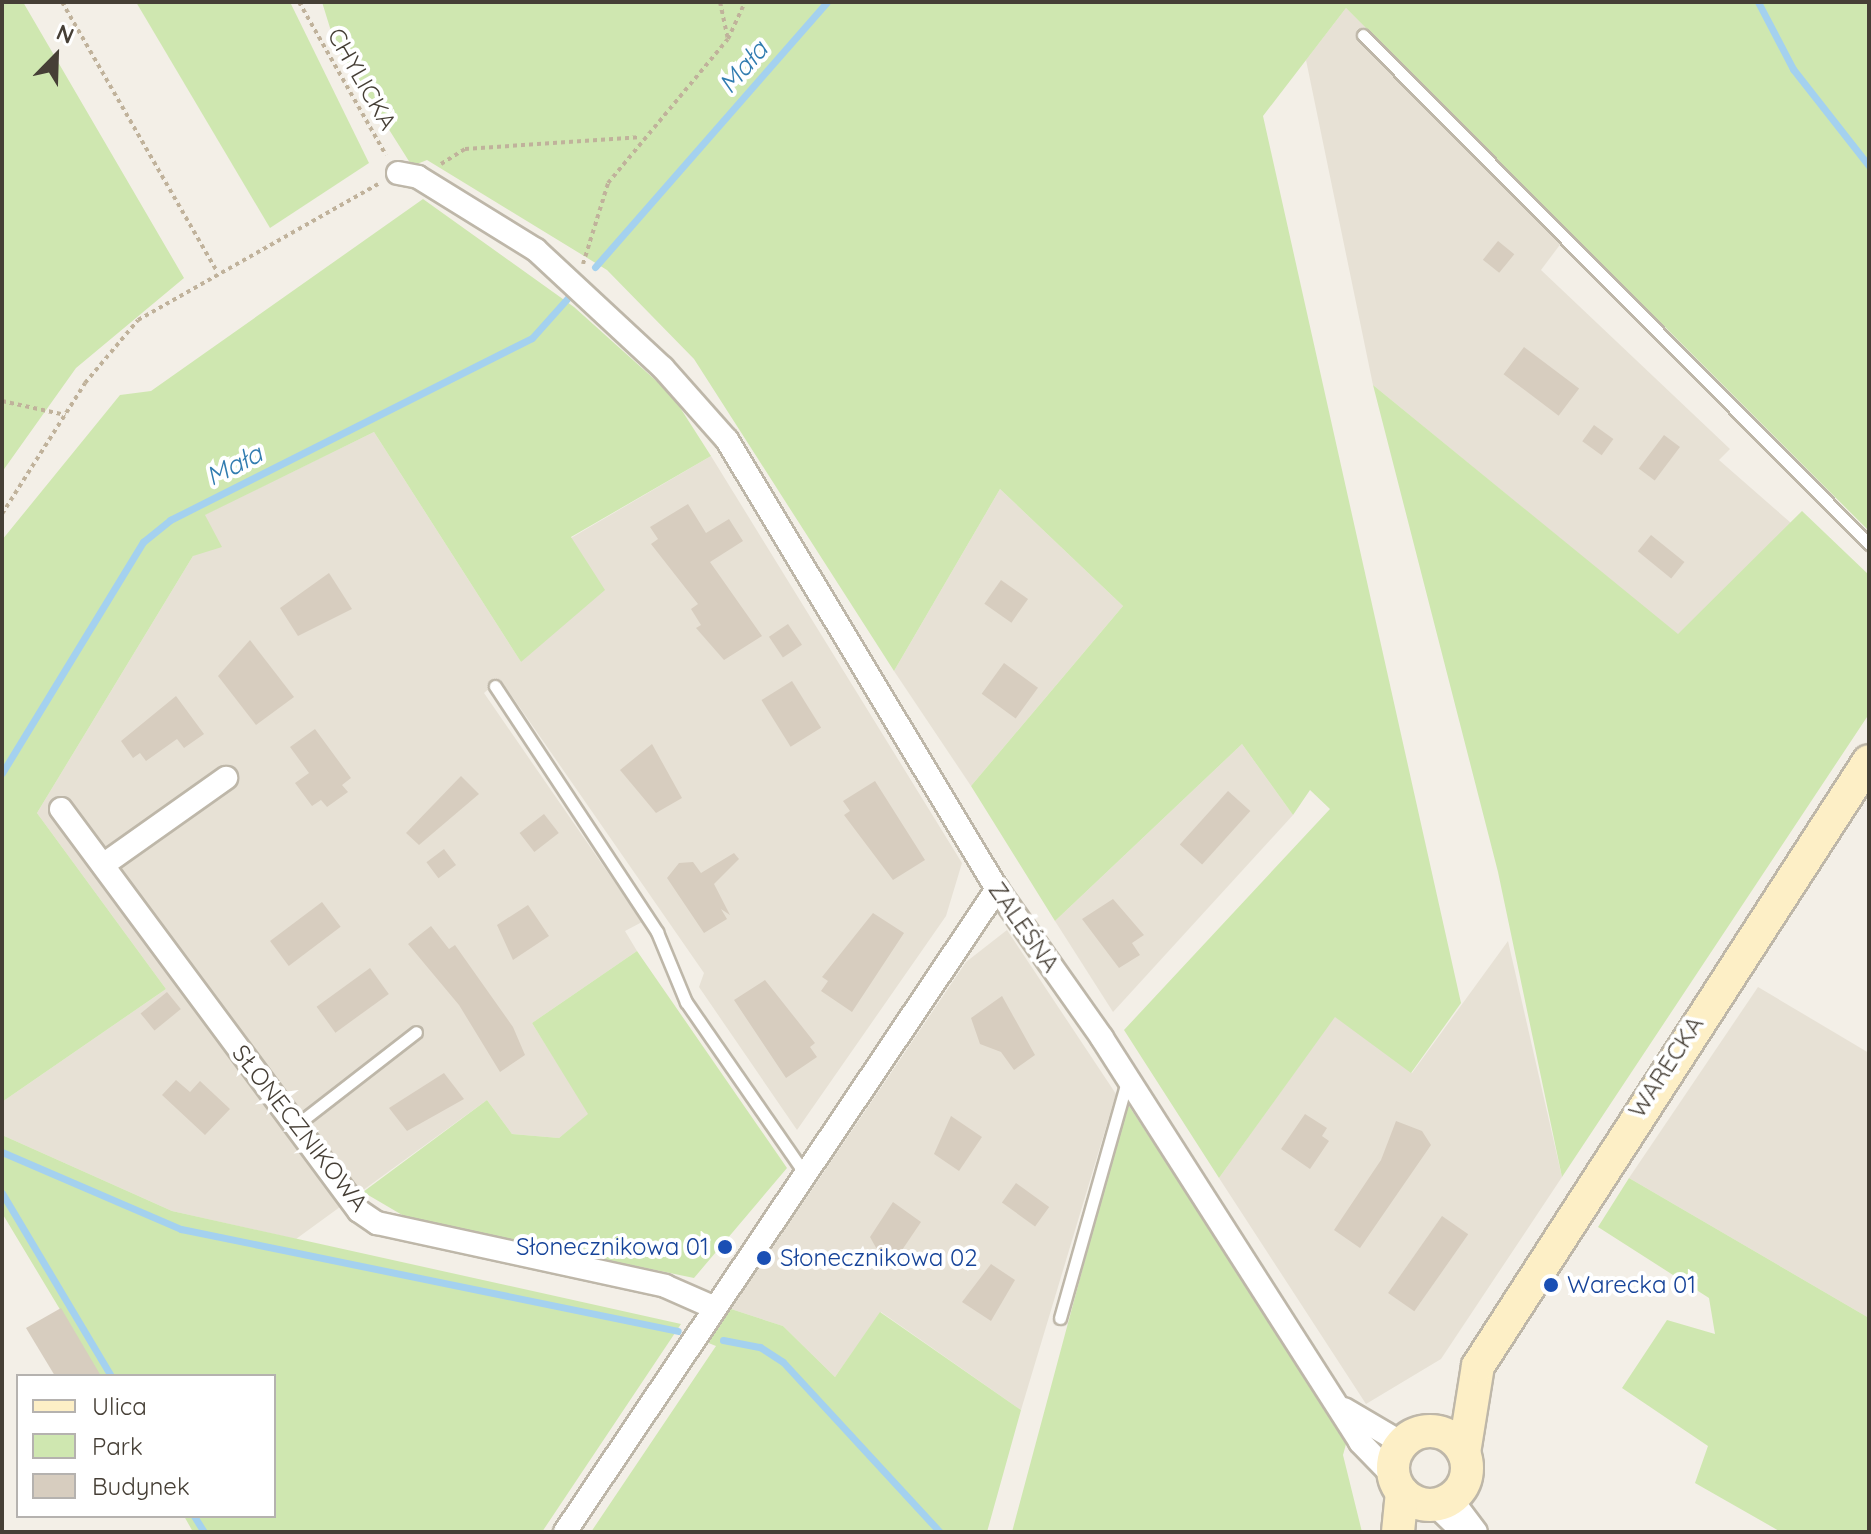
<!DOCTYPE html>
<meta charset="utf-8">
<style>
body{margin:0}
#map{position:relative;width:1871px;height:1534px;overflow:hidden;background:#f3efe7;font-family:Quicksand,sans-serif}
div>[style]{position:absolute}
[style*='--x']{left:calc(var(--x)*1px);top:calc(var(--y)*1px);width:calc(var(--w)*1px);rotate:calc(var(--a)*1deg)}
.residential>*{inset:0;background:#e7e1d5}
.green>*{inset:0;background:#cfe7b0}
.stream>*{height:7px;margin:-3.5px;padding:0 3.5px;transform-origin:3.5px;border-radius:3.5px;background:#a4d1ef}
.building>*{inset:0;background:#d7cdbf;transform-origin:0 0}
.path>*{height:4px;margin-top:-2px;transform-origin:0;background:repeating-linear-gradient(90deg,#c0b29b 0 4px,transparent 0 8px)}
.roads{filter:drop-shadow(2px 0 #beb7a9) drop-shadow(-2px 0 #beb7a9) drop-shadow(0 2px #beb7a9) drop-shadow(0 -2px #beb7a9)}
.lane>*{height:11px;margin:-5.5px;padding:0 5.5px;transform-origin:5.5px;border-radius:5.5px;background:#fff}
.street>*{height:22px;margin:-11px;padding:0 11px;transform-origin:11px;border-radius:11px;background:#fff}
.secondary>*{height:32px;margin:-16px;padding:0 16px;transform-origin:16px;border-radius:16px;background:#fdefc6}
.secondary>.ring{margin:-16px;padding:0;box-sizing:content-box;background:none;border:32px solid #fdefc6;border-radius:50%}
.dots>*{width:22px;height:22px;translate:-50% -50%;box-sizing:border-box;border:4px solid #fff;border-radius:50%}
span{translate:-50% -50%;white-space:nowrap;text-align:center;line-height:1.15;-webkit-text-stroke:8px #fff;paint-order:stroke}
.street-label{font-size:24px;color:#463f36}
.transit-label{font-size:24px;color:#164399}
.right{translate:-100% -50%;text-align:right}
.left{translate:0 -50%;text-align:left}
.water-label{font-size:26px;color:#317cb0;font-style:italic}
.frame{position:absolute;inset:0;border:4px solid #463f36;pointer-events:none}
.legend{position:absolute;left:16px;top:1374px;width:260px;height:144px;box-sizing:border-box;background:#fff;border:2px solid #b5b2af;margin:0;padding:10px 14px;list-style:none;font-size:24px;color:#463f36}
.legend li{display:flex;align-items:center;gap:16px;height:40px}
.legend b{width:40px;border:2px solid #b5b2af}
.north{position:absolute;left:16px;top:16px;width:80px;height:80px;-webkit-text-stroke:6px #fff;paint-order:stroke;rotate:23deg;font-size:22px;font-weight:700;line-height:32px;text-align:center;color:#463f36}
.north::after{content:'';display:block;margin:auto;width:28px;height:36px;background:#463f36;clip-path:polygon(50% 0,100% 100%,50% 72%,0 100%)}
</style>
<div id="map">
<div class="residential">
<div style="clip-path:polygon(1346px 8px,1571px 230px,1541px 270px,1730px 449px,1719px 460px,1791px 523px,1678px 635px,1373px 385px,1306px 60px)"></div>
<div style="clip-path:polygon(374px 432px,521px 662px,571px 538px,711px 456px,962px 863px,946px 916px,797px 1130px,699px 987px,704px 973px,500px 679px,484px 693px,642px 922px,625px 931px,637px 951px,532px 1023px,589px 1114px,559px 1138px,512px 1134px,487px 1100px,296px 1239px,172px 1211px,2px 1135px,2px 1102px,166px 989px,37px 813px,193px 556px,204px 515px)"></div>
<div style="clip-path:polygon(1000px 489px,1123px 606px,971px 786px,894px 671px)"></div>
<div style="clip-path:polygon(1242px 744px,1293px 815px,1113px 1012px,1055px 921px)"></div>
<div style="clip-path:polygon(1007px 930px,1116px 1094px,1021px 1410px,881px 1312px,835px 1377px,783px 1326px,731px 1309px,966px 962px)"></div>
<div style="clip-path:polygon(1508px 941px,1562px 1177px,1441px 1359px,1366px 1404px,1219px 1178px,1335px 1016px,1412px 1073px)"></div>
<div style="clip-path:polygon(1758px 987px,1869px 1053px,1869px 1318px,1629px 1178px)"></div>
</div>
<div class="green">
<div style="clip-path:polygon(2px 2px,23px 2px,184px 278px,76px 368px,2px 472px)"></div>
<div style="clip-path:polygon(136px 2px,290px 2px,369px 163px,270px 228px)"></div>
<div style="clip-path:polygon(322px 2px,1869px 2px,1869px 531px,1346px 8px,1263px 116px,1461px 1003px,1411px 1073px,1335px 1017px,1219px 1178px,1124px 1030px,1330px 809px,1310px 790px,1293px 815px,1242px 744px,1055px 921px,971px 786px,1123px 606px,1000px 489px,894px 671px,694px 359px,607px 270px,427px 160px,412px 166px,335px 44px)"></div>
<div style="clip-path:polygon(423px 199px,574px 307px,672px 395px,711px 456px,571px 537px,605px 590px,521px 662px,374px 432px,205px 515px,222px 547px,193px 556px,37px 813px,166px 989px,2px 1102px,2px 540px,120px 395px,151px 391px)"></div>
<div style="clip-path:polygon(1373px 385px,1678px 634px,1802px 511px,1869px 575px,1869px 714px,1562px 1177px,1498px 872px)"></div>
<div style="clip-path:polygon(637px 951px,787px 1168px,694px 1278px,409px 1219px,363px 1192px,487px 1100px,512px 1134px,559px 1138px,588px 1114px,532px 1023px)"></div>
<div style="clip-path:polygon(1127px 1103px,1348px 1437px,1343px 1455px,1362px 1532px,1012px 1532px)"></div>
<div style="clip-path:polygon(2px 1135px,172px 1211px,681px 1324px,542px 1532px,193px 1532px,184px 1516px,274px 1516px,274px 1376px,100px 1376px,2px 1213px)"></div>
<div style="clip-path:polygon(1629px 1178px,1869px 1318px,1869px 1532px,1781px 1532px,1695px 1483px,1708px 1446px,1622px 1388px,1667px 1320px,1715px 1334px,1709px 1298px,1598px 1227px)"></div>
<div style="clip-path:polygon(731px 1309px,783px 1326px,835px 1377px,880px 1312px,1021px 1410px,987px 1532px,591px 1532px,716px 1346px,706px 1342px)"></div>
</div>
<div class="stream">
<div style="--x:1758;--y:2;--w:76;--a:62.4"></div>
<div style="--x:1793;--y:69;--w:123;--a:51.9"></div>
<div style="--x:595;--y:267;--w:352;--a:-48.8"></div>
<div style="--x:2;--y:773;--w:271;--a:-58.6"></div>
<div style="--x:143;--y:542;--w:35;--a:-39"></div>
<div style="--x:170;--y:520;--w:405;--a:-26.7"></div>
<div style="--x:532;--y:338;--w:63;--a:-48.2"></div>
<div style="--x:2;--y:1152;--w:195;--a:23.3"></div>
<div style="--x:181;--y:1229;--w:507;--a:11.6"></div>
<div style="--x:2;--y:1193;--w:213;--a:59.2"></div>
<div style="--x:723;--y:1340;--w:38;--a:11"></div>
<div style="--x:760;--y:1347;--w:27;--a:33"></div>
<div style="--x:783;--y:1362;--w:231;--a:47.3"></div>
<div style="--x:194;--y:1516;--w:19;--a:58"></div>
</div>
<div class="building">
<div style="left:1498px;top:241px;width:21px;height:24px;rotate:39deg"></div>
<div style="left:1524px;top:347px;width:69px;height:34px;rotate:37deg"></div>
<div style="left:1594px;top:425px;width:24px;height:20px;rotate:36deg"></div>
<div style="left:1664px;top:435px;width:20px;height:42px;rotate:37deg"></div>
<div style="clip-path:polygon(688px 504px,706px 533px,729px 519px,743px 541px,710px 562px,762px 636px,724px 660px,696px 628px,701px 625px,691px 609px,698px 604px,651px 544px,658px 539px,650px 527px)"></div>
<div style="left:1651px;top:535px;width:43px;height:21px;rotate:39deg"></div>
<div style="clip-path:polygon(329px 573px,352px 609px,298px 636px,280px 608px)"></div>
<div style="left:1001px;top:580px;width:33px;height:29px;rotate:35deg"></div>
<div style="left:788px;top:624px;width:25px;height:23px;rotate:56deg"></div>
<div style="clip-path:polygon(250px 640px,294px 697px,256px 725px,218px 676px)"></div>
<div style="left:1004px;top:663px;width:42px;height:38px;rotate:36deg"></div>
<div style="left:792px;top:681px;width:55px;height:36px;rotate:58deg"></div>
<div style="clip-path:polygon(176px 696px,204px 734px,184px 748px,177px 739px,146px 761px,140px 753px,133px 758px,121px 741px)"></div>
<div style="clip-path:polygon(315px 729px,351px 778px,342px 785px,348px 792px,327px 807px,321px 800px,312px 806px,295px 783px,309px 773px,290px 747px)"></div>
<div style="clip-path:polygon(652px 744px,682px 798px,656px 813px,620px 770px)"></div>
<div style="clip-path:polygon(461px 776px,479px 794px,419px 845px,406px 833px)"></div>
<div style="clip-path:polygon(875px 781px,925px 860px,893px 880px,844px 815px,850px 811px,843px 801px)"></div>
<div style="left:1228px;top:791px;width:30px;height:72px;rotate:42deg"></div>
<div style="left:544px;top:814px;width:24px;height:31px;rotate:52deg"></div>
<div style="left:444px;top:849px;width:20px;height:22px;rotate:53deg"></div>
<div style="clip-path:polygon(734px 853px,739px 859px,714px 884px,730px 915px,721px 909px,727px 919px,704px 933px,667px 878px,679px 863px,693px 862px,701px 873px)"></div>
<div style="clip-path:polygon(1113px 899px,1144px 935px,1132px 943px,1140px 955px,1119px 968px,1082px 919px)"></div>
<div style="left:322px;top:902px;width:31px;height:65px;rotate:53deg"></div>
<div style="clip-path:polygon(528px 905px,549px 936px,513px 960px,497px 925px)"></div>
<div style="clip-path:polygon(873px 913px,904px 933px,852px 1012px,821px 991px,828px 981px,822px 977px)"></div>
<div style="clip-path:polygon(431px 926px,449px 949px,455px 945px,513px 1027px,525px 1055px,500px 1072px,459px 1005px,408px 944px)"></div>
<div style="left:370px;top:968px;width:32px;height:66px;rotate:54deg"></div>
<div style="clip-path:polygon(765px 980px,815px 1043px,810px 1047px,817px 1057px,786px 1078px,734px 1000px)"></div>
<div style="left:167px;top:992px;width:22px;height:34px;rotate:51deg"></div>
<div style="clip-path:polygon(1002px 996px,1035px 1055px,1014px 1070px,1001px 1052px,980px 1044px,971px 1018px)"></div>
<div style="clip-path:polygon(444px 1073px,464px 1099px,407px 1131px,389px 1108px)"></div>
<div style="clip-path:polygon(176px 1080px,190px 1092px,200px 1081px,230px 1109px,205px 1135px,162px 1095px)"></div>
<div style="clip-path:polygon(1305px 1114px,1327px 1128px,1322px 1136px,1329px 1141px,1310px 1169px,1281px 1149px)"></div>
<div style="clip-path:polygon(951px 1116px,982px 1137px,959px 1171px,934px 1154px)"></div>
<div style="clip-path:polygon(1396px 1121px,1422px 1131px,1431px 1145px,1360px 1248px,1334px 1230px,1381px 1160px)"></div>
<div style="left:1016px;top:1183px;width:41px;height:24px;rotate:36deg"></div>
<div style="clip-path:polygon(893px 1202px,921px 1222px,898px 1256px,879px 1253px,870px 1237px)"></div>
<div style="left:1442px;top:1216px;width:32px;height:94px;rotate:35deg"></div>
<div style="clip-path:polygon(991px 1264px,1015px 1280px,991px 1321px,962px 1302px)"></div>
<div style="clip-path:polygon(61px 1308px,101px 1376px,55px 1376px,26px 1328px)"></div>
</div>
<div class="path">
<div style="--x:62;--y:2;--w:309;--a:60.1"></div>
<div style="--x:299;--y:2;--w:176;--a:60.4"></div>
<div style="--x:720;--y:2;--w:38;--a:78"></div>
<div style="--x:441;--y:164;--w:28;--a:-32"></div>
<div style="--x:465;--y:149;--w:174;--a:-3.9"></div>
<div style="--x:583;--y:264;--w:85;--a:-72.8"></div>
<div style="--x:608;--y:183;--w:187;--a:-50.2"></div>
<div style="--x:728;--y:39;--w:41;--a:-65.3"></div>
<div style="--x:2;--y:401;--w:65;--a:12.5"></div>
<div style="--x:2;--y:514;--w:155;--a:-57.6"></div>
<div style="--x:85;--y:383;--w:82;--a:-49.9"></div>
<div style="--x:138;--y:320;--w:276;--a:-29.5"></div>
</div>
<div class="roads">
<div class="lane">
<div style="--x:1363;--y:35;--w:718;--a:45.17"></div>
<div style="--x:495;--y:686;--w:295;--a:56.6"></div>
<div style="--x:657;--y:932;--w:76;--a:67.5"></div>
<div style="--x:686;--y:1002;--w:209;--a:55.3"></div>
<div style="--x:295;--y:1126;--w:153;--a:-37.8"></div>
<div style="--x:1060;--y:1318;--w:245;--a:-74.2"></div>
</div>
<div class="street">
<div style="--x:398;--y:173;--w:20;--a:11"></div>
<div style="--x:418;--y:177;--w:139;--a:31.7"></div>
<div style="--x:536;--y:250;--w:173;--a:42.9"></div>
<div style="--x:663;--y:368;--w:96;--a:48.4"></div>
<div style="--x:727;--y:440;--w:524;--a:58.98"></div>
<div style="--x:997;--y:889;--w:182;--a:54.8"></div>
<div style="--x:1102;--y:1038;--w:479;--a:57.4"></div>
<div style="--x:1360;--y:1442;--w:50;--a:45.8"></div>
<div style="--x:61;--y:809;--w:500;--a:53.45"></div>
<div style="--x:359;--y:1211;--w:22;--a:34"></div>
<div style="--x:377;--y:1223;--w:295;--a:12.3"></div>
<div style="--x:665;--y:1286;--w:55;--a:23.7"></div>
<div style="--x:103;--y:865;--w:151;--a:-35.3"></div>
<div style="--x:1344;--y:1409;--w:67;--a:30.4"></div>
<div style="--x:1451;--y:1499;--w:41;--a:52.9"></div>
<div style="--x:1434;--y:1504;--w:39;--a:44"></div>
<div style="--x:565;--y:1532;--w:775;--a:-56.1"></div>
</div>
<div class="secondary">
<div class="ring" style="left:1393px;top:1431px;width:42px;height:42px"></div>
<div style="--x:1464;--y:1453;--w:88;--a:-80.9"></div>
<div style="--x:1478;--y:1366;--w:720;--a:-57.13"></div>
<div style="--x:1398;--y:1532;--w:40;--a:-84.3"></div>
</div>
</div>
<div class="dots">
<div style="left:725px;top:1247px;background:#1a4fb4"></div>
<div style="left:764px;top:1258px;background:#1a4fb4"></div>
<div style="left:1551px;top:1285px;background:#1a4fb4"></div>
</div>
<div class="street-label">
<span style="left:362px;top:79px;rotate:60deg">CHYLICKA</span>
<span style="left:1024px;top:927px;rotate:55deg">ZALEŚNA</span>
<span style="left:1666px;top:1067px;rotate:-57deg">WARECKA</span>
<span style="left:300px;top:1128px;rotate:52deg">SŁONECZNIKOWA</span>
</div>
<div class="transit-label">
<span class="right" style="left:709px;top:1247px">Słonecznikowa 01</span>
<span class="left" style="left:780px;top:1258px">Słonecznikowa 02</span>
<span class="left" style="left:1567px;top:1285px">Warecka 01</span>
</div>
<div class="water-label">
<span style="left:743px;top:67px;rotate:-49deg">Mała</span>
<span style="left:234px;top:465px;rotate:-27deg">Mała</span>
</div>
<div class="frame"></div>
<ul class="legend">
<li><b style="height:10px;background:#fdefc6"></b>Ulica</li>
<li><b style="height:22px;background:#cfe7b0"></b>Park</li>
<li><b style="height:22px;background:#d7cdbf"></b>Budynek</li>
</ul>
<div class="north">N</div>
</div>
